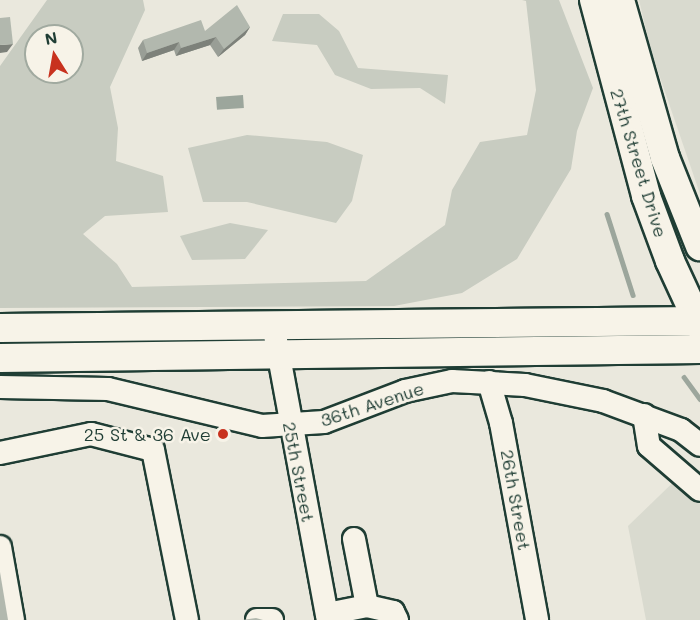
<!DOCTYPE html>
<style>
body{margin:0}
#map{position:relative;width:700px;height:620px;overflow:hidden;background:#eae8dd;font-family:Mali,sans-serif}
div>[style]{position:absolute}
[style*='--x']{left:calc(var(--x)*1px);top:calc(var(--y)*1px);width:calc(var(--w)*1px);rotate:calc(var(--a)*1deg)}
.built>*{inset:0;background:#d9dacf}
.green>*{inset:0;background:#c8ccc1}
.water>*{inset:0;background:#9ca69c;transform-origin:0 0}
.stream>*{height:4.5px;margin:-2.25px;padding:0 2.25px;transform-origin:2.25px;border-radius:2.25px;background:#9ca69c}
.roads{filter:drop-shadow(2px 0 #1f3d34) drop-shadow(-2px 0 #1f3d34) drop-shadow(0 2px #1f3d34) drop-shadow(0 -2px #1f3d34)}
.minor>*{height:22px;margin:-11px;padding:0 11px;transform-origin:11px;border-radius:11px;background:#f7f3e8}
.major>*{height:28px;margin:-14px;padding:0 14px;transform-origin:14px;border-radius:14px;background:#f7f3e8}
.wall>*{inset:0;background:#999e96}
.shaded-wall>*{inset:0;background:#7d817a}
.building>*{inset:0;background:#b2b8ae}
.dots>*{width:16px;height:16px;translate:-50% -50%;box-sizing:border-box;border:3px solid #f7f3e8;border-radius:50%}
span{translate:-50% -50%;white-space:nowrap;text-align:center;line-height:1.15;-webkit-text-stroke:5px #f7f3e8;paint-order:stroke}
.street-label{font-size:18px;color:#1f3d34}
.poi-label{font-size:18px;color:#1f3d34}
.right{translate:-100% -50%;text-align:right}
.north{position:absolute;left:24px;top:24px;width:60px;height:60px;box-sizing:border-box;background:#f7f3e8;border:2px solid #a1aaa0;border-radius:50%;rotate:349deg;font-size:16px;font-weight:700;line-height:24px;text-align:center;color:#1f3d34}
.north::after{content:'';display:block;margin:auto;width:21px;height:27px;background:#c8321e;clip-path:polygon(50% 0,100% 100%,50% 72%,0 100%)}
</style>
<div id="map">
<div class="built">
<div style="clip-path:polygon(639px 0,700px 0,700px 194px,651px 51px)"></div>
<div style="clip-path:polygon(688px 468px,700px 476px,700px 620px,646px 620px,628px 526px)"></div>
</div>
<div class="green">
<div style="clip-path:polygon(evenodd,47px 0,143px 0,145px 10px,110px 87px,118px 128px,116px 161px,163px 176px,168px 212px,105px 216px,83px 234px,117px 264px,132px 287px,366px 281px,445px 225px,452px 190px,480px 142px,527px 135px,536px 90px,526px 1px,522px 0,559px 0,593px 88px,577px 131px,571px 169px,517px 259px,462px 293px,394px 306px,0 308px,0 66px,47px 0,36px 36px,72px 36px,72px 72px,36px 72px,36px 36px)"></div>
<div style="clip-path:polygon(283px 14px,319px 14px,339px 31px,358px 68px,448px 75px,445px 104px,420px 88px,371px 89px,335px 75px,317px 45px,272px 41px)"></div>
<div style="clip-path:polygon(247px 135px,327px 142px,363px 155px,352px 201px,336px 223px,247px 202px,203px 202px,188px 148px)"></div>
<div style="clip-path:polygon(230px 223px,268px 230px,245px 259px,192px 260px,180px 236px)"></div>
</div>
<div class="water">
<div style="left:243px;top:95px;width:13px;height:27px;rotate:86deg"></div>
</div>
<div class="stream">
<div style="--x:607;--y:214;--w:85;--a:72.2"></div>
<div style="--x:684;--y:377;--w:27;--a:54"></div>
</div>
<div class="roads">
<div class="minor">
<div style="--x:273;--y:324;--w:301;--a:79.5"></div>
<div style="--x:489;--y:382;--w:43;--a:73.7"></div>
<div style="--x:501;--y:423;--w:200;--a:79.6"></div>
<div style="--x:0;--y:387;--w:108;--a:1.1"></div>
<div style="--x:108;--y:389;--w:158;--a:13.5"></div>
<div style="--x:262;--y:426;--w:62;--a:-3.7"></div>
<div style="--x:324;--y:422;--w:87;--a:-20.9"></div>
<div style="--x:405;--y:391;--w:48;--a:-12"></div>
<div style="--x:452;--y:381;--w:73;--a:3.1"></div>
<div style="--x:525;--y:385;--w:80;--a:11.6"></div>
<div style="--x:603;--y:401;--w:83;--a:20.4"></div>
<div style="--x:681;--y:430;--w:24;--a:38"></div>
<div style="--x:644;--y:415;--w:31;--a:81"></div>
<div style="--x:649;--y:446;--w:67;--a:40.8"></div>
<div style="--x:0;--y:453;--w:93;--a:-11.8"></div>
<div style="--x:91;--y:434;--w:64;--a:14.5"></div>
<div style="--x:153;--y:450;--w:173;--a:78.7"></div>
<div style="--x:354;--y:539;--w:68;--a:79"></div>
<div style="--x:0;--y:547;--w:74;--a:79.9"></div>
<div style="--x:327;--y:614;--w:41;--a:-11.3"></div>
<div style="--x:367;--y:606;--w:27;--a:13"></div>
<div style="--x:393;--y:612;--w:9;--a:63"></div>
<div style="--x:257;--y:620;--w:15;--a:0"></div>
</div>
<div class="major">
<div style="--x:594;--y:0;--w:203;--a:75.1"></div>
<div style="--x:646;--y:196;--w:69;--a:69.7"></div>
<div style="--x:670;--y:261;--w:72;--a:65.2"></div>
<div style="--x:620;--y:0;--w:164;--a:74.1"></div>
<div style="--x:665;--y:158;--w:95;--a:68.3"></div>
<div style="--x:0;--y:328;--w:700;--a:-0.57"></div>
<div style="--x:0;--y:358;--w:700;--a:-0.74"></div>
</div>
</div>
<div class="wall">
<div style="clip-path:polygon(250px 27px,245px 35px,218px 57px,210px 45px,176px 56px,174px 50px,142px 61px,138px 48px,143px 40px,205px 31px)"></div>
</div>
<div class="shaded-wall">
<div style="clip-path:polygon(250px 27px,245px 35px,218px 57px,224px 49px)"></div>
<div style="clip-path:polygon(216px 37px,210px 45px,176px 56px,181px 48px)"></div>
<div style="clip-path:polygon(179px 42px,174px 50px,142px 61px,147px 53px)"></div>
<div style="clip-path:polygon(13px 44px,7px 52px,0 53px,0 45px)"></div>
</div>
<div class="building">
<div style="clip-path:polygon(237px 5px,250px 27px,224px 49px,216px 37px,181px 48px,179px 42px,147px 53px,143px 40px,201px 20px,205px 31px)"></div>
<div style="clip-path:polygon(10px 17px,13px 44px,0 45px,0 18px)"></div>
<div style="clip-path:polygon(0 572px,8px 620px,0 620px)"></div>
<div style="clip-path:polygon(256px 618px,263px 620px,242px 620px)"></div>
</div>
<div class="dots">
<div style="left:223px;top:434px;background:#c8321e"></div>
</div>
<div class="street-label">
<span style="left:639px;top:163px;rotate:73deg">27th Street Drive</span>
<span style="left:372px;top:404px;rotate:-18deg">36th Avenue</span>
<span style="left:299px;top:472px;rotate:79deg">25th Street</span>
<span style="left:516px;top:500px;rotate:80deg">26th Street</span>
</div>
<div class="poi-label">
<span class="right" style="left:211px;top:434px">25 St &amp; 36 Ave</span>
</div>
<div class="north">N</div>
</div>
